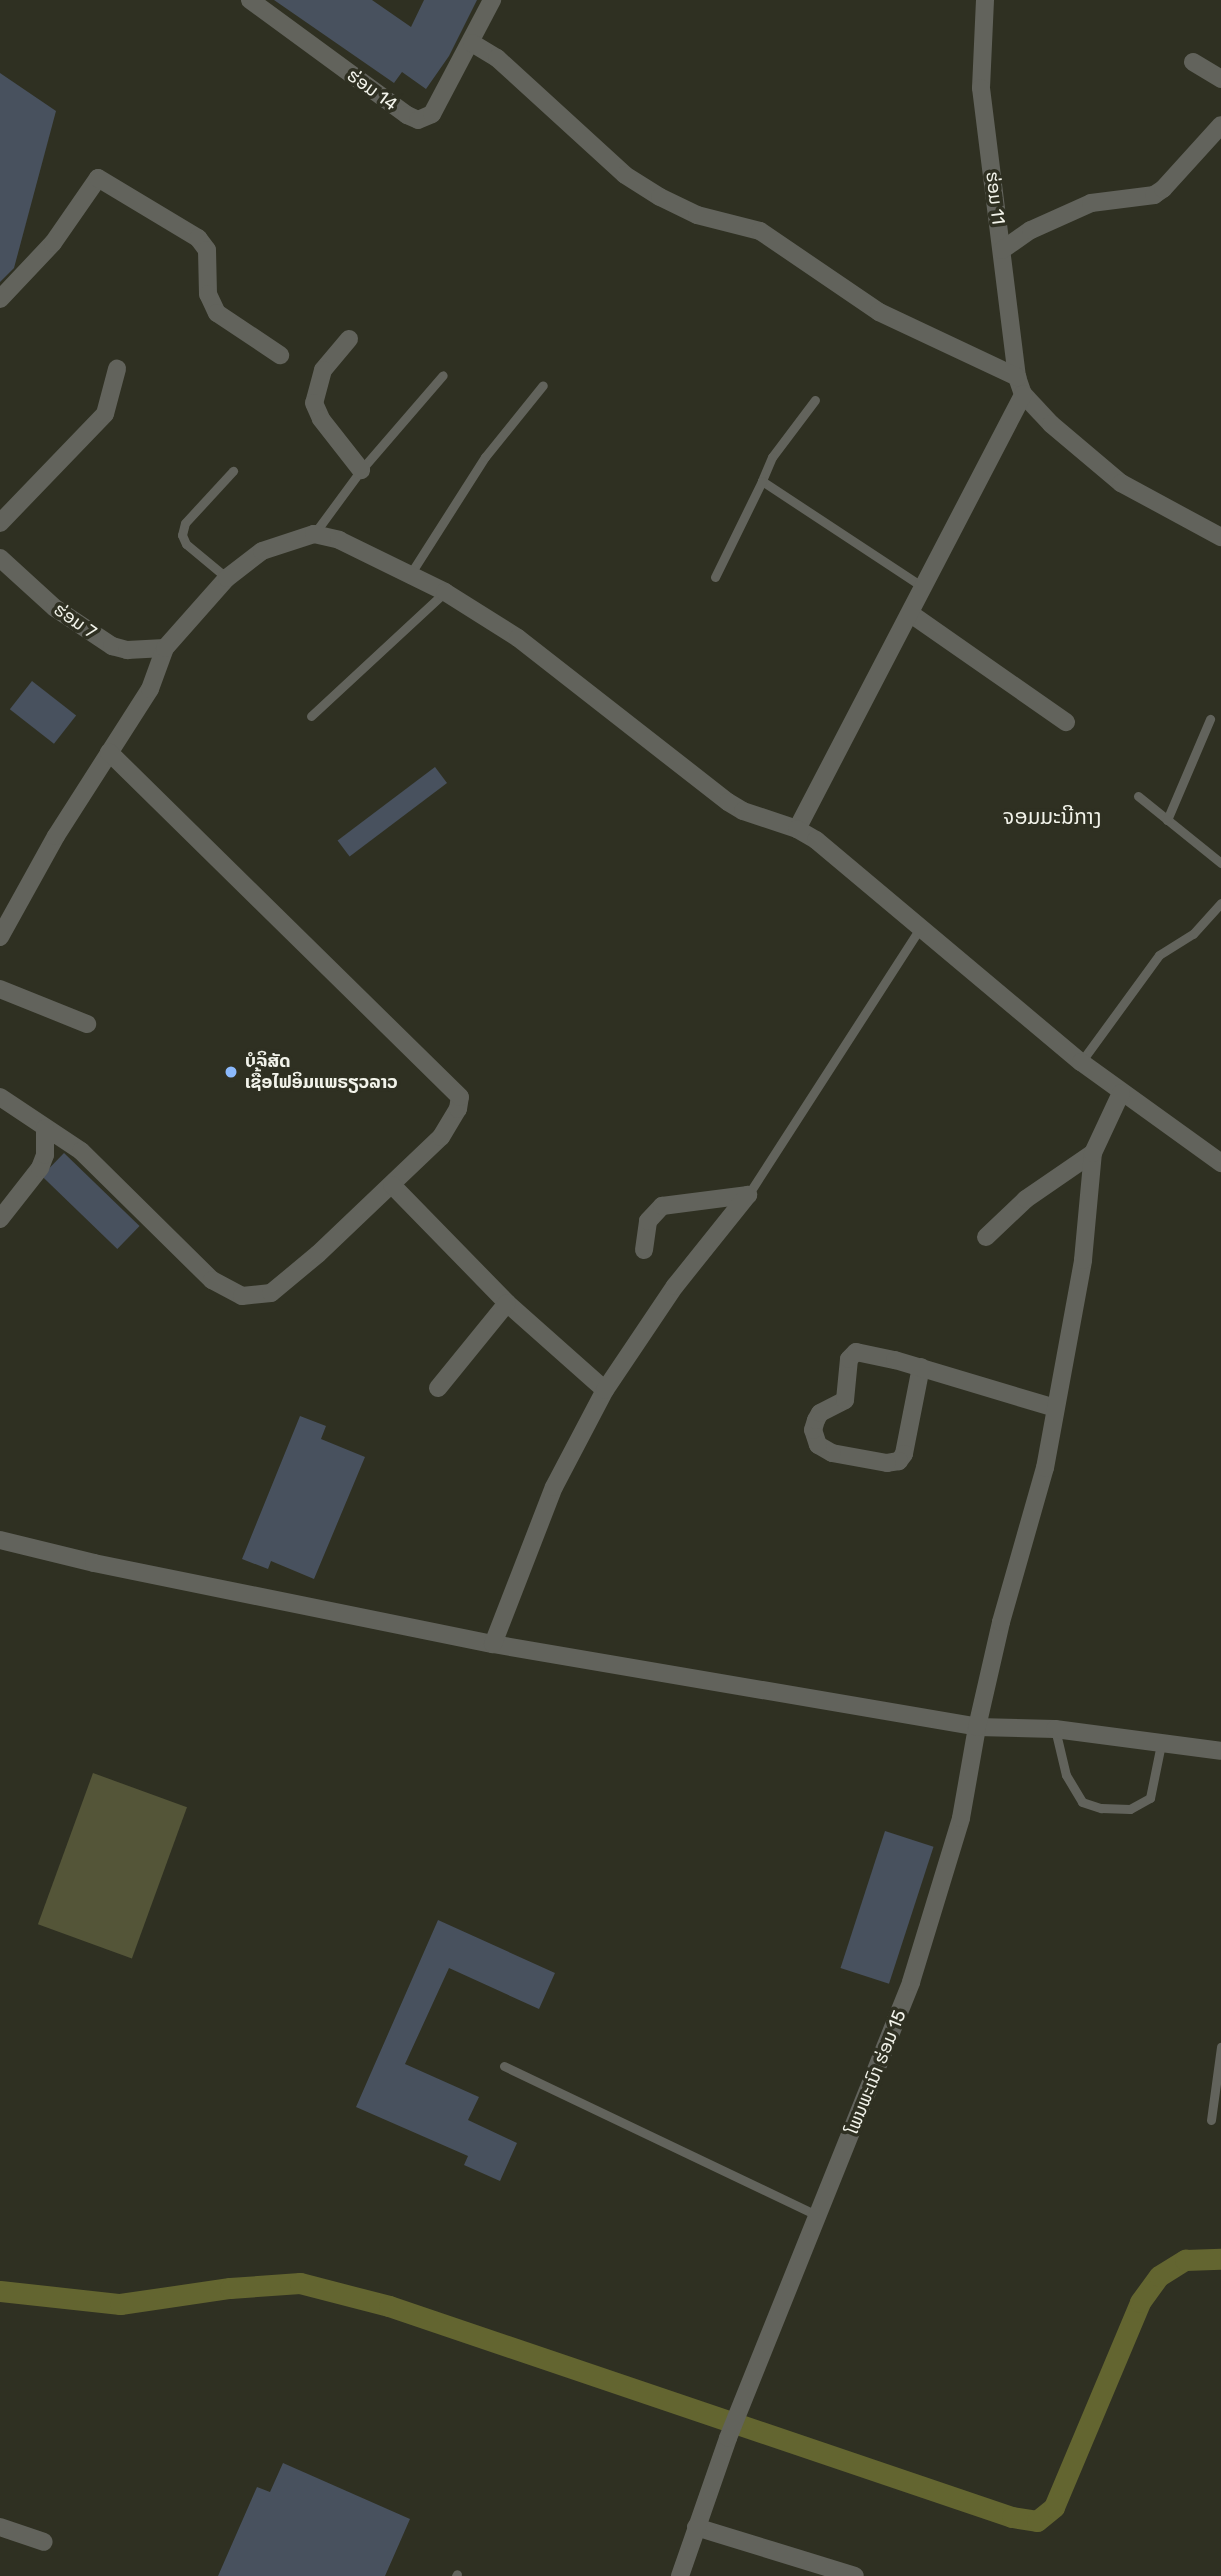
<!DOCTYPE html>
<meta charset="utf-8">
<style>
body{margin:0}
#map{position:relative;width:1221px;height:2576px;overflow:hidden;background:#2f3022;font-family:Rubik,"Noto Sans Lao",sans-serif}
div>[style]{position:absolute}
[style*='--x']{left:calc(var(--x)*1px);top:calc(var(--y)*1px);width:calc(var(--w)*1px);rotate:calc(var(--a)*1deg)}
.green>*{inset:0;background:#545538;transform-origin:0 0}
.canal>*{height:21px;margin:-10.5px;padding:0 10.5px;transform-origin:10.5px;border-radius:10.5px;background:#636530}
.building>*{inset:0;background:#48515e;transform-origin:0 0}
.lane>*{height:9px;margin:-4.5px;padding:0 4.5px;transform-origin:4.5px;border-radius:4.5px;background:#62635c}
.street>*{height:18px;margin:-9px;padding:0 9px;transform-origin:9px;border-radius:9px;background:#62635c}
.dots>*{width:19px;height:19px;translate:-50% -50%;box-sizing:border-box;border:4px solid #2f3022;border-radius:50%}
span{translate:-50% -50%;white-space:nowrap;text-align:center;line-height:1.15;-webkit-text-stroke:7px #2f3022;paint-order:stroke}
.street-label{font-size:18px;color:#f2f3ea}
.poi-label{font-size:18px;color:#f2f3ea;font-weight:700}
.left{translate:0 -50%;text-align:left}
.quarter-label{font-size:21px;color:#f2f3ea}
</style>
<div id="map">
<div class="green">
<div style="left:93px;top:1773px;width:100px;height:161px;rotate:20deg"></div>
</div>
<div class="canal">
<div style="--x:0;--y:2291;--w:121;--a:6.2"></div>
<div style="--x:120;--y:2304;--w:111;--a:-8.3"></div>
<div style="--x:230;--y:2288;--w:70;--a:-4.1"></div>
<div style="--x:300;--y:2283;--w:92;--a:14.5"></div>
<div style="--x:389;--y:2306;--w:658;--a:18.71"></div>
<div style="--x:1012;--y:2517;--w:25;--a:9"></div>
<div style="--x:1037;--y:2521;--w:22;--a:-39"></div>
<div style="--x:1054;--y:2507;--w:222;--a:-67.2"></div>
<div style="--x:1140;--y:2302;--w:32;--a:-54"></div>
<div style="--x:1159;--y:2276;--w:31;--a:-32"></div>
<div style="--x:1185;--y:2260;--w:36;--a:-2"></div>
</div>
<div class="building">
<div style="clip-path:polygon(274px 0,372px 0,411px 27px,424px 0,477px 0,449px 56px,426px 89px,402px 72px,394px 83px)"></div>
<div style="clip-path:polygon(0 73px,56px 111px,14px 268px,0 282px)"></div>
<div style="left:32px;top:681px;width:56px;height:36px;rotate:38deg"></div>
<div style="left:435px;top:767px;width:20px;height:122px;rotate:53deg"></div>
<div style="left:64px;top:1153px;width:105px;height:32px;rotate:44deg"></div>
<div style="clip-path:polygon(300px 1416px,326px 1426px,321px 1439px,365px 1457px,314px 1579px,271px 1561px,268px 1569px,242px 1559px)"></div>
<div style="left:885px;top:1831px;width:51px;height:144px;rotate:18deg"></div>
<div style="clip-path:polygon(438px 1920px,555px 1973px,539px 2009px,449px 1968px,405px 2064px,479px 2097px,468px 2120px,517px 2143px,500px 2181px,464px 2165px,468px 2156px,356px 2107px)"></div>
<div style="clip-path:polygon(283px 2463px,410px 2519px,385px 2576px,218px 2576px,257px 2487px,270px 2492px)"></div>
</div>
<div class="lane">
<div style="--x:815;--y:400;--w:71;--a:127"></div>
<div style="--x:772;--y:457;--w:26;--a:113"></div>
<div style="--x:762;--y:481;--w:194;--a:33.4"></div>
<div style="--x:314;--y:534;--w:79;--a:-53.7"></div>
<div style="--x:361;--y:470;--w:125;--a:-49.2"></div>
<div style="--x:411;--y:573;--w:138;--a:-57.5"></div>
<div style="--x:485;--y:457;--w:92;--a:-51.1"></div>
<div style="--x:715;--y:577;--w:107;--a:-63.9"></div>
<div style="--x:227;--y:578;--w:53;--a:-140.3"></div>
<div style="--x:186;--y:544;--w:10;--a:-114"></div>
<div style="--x:182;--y:535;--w:12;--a:-76"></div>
<div style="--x:185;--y:523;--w:71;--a:-47.3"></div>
<div style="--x:311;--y:716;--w:183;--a:-42.8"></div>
<div style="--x:1138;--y:796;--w:107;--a:38.9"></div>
<div style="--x:1167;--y:820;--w:110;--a:-66.9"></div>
<div style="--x:1081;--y:1062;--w:132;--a:-53.9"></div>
<div style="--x:1159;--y:955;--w:40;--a:-32"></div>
<div style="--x:1193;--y:934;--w:42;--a:-47.9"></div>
<div style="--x:748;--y:1195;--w:319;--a:-57.2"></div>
<div style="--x:1055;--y:1729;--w:47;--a:76.6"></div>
<div style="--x:1066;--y:1775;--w:31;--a:59"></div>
<div style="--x:1082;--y:1802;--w:20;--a:18"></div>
<div style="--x:1101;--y:1808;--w:29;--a:2"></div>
<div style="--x:1130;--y:1809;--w:23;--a:-29"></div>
<div style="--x:1150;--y:1798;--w:55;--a:-78.5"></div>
<div style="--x:504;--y:2066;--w:349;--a:25.5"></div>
<div style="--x:1211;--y:2120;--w:74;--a:-82.2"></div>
<div style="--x:456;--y:2576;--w:2;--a:-63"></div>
</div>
<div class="street">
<div style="--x:250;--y:0;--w:195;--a:36.2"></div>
<div style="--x:407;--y:115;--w:12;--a:24"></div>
<div style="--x:418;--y:120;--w:15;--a:-23"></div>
<div style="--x:432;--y:114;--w:129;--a:-62.2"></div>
<div style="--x:985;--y:0;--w:88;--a:92.6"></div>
<div style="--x:981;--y:88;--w:291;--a:82.9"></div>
<div style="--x:1017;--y:377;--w:18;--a:71"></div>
<div style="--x:1023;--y:394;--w:41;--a:47"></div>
<div style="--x:1051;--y:424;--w:92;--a:40.1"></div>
<div style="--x:1121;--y:483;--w:114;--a:28.4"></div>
<div style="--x:472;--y:43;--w:29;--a:31"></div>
<div style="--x:497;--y:58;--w:173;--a:42.4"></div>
<div style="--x:625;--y:175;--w:41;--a:32.2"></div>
<div style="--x:660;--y:197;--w:41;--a:25.9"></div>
<div style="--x:697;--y:215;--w:65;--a:14.3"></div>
<div style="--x:760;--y:231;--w:144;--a:34.2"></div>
<div style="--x:879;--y:312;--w:153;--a:25.2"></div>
<div style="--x:1193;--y:62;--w:33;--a:31"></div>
<div style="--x:1002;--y:250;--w:35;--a:-35"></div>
<div style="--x:1031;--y:230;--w:66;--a:-24.2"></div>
<div style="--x:1091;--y:203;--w:64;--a:-7.2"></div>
<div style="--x:1154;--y:195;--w:11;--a:-34"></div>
<div style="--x:1163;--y:189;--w:86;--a:-47.8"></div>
<div style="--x:0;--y:299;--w:77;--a:-46.6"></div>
<div style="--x:53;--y:243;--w:79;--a:-55.3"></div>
<div style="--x:98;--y:178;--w:117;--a:31"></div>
<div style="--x:198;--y:238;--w:15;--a:53"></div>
<div style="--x:207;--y:250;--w:44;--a:88.7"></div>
<div style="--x:208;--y:294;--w:21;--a:65"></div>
<div style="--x:217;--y:313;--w:76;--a:33.7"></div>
<div style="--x:349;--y:339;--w:40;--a:130"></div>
<div style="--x:323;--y:370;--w:34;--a:105"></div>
<div style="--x:314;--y:403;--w:17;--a:66"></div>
<div style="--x:321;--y:419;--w:65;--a:51.9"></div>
<div style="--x:0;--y:523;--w:151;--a:-46.1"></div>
<div style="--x:105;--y:414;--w:47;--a:-75.1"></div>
<div style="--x:0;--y:558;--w:74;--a:42.3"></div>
<div style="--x:55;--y:608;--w:69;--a:33.7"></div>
<div style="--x:112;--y:646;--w:16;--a:15"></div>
<div style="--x:127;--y:650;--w:38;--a:-3"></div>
<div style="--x:911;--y:614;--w:189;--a:34.9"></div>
<div style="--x:797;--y:829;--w:490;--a:-62.5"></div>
<div style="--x:0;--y:937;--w:115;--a:-61"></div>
<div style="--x:56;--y:836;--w:174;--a:-57.4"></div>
<div style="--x:150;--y:689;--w:44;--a:-69.9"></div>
<div style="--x:165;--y:648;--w:94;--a:-48.5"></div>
<div style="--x:227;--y:578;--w:44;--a:-37.6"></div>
<div style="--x:262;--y:551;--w:55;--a:-18.1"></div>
<div style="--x:314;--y:534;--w:26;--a:13"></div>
<div style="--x:339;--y:540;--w:118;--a:26.1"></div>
<div style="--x:445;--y:592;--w:86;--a:32.2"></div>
<div style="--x:518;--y:638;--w:266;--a:38"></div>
<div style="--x:728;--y:802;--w:17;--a:31"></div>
<div style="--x:743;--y:811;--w:57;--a:18.4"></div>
<div style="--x:797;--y:829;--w:22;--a:30"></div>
<div style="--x:816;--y:840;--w:346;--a:40"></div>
<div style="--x:1081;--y:1062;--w:173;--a:35.8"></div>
<div style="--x:0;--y:989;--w:94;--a:21.9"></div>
<div style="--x:0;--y:1097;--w:97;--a:33.7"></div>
<div style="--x:81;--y:1151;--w:184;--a:44.6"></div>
<div style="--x:212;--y:1280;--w:34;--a:28"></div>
<div style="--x:242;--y:1296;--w:29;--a:-6"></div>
<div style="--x:271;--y:1293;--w:61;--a:-39.7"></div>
<div style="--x:318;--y:1254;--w:170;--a:-43.6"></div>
<div style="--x:441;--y:1137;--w:33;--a:-59"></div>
<div style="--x:458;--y:1109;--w:12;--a:-81"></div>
<div style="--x:460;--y:1097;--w:492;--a:-135.5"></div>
<div style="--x:392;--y:1185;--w:165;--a:45.7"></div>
<div style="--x:507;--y:1303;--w:131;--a:41.6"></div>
<div style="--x:0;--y:1219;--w:65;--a:-51.9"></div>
<div style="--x:40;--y:1168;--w:14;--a:-69"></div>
<div style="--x:45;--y:1155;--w:27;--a:-90"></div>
<div style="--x:986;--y:1237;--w:55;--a:-43.5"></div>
<div style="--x:1026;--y:1199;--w:81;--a:-34.5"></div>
<div style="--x:644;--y:1250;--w:29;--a:-82"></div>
<div style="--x:648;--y:1221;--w:21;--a:-47"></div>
<div style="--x:662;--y:1206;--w:87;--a:-7.3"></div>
<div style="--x:921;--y:1367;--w:89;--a:101.1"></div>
<div style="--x:904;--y:1454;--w:9;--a:126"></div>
<div style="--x:899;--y:1461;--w:12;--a:171"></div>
<div style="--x:887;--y:1463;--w:56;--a:-169.7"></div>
<div style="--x:832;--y:1453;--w:16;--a:-150"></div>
<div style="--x:818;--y:1445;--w:16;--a:-108"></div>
<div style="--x:813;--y:1430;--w:10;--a:-73"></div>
<div style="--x:816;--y:1420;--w:8;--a:-60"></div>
<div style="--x:820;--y:1413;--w:28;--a:-27"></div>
<div style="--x:845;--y:1400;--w:41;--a:-84.4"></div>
<div style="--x:849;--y:1359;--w:10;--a:-45"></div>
<div style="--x:856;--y:1352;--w:40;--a:12"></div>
<div style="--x:895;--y:1360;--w:167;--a:16.7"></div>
<div style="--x:438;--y:1388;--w:109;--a:-50.9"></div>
<div style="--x:0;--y:1540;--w:97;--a:13.7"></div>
<div style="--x:94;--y:1563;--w:407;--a:11.5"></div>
<div style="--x:493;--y:1644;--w:491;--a:9.7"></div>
<div style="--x:977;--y:1727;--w:78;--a:1.5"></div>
<div style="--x:1055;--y:1729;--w:167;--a:7.5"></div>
<div style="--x:493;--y:1644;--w:168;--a:-68.8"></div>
<div style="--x:554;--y:1487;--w:110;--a:-62.3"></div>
<div style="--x:605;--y:1390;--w:125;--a:-56.1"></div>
<div style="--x:675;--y:1286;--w:117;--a:-51.3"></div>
<div style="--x:0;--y:2527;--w:46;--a:18.8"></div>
<div style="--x:696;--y:2527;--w:166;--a:17.1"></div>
<div style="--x:680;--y:2576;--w:146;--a:-70.8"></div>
<div style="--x:728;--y:2438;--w:491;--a:-68.1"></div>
<div style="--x:911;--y:1982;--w:171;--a:-73"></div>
<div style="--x:961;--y:1818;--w:92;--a:-80"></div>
<div style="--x:977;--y:1727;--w:108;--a:-77.1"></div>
<div style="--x:1001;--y:1622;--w:160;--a:-74.1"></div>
<div style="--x:1045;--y:1468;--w:211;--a:-79.6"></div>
<div style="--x:1083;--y:1260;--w:107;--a:-84.7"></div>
<div style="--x:1093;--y:1153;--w:66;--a:-65"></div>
</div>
<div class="dots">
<div style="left:231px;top:1072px;background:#8bb9fc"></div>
</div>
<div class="street-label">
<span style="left:372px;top:90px;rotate:36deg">ຮ່ອມ 14</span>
<span style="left:995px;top:198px;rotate:83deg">ຮ່ອມ 11</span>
<span style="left:75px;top:621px;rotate:35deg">ຮ່ອມ 7</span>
<span style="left:876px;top:2072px;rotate:-68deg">ໂພນພະເນົາ ຮ່ອມ 15</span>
</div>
<div class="poi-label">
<span class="left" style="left:245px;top:1072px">ບໍລິສັດ<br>ເຊື້ອໄຟອິມແພຣຽວລາວ</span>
</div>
<div class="quarter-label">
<span style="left:1052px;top:817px">ຈອມມະນີກາງ</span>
</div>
</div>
